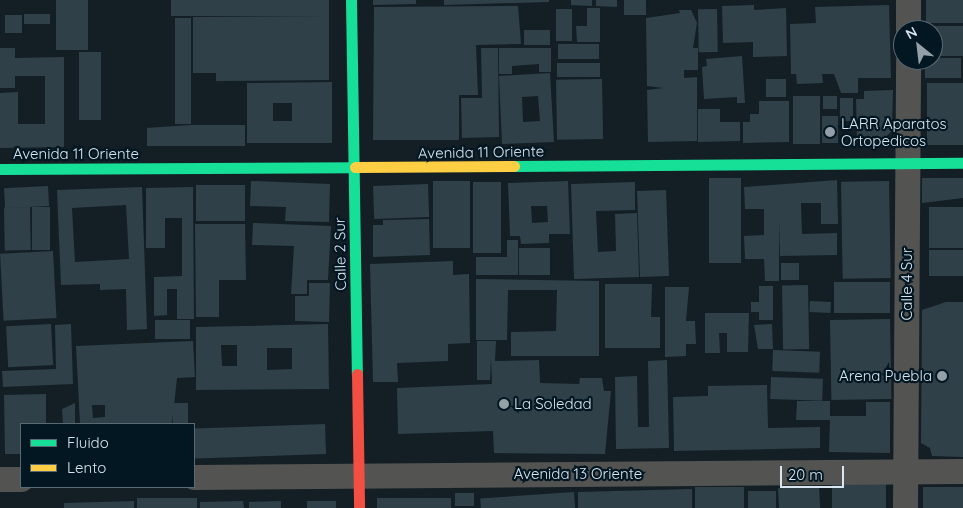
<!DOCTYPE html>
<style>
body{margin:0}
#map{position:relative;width:963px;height:508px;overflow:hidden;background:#131f25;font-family:Quicksand,sans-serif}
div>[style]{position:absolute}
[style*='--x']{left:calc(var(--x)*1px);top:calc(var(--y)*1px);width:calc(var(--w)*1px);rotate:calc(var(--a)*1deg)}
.building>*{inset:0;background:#2f4048;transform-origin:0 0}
.street>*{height:25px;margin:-12.5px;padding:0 12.5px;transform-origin:12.5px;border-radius:12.5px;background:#535352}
.fast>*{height:11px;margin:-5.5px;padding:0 5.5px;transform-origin:5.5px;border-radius:5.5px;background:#16e098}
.slow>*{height:11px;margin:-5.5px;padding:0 5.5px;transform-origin:5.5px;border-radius:5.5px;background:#ffcf43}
.jam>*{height:11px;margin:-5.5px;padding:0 5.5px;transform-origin:5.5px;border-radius:5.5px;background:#f24e42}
.dots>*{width:14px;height:14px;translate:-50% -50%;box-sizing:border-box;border:2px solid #031723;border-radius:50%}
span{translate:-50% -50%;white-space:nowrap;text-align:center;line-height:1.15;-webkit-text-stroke:4.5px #031723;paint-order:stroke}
.poi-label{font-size:15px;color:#d9e6ef}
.left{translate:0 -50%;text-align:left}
.right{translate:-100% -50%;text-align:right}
.street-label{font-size:15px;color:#d9e6ef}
.legend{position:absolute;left:20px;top:423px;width:175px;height:65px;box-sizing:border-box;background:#031723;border:1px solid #596a75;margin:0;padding:6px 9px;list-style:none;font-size:15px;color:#d9e6ef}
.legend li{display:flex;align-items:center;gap:10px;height:25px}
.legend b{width:25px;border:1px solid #596a75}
.north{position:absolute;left:893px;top:20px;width:50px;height:50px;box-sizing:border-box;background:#031723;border:1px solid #596a75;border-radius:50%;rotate:331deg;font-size:14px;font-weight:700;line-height:20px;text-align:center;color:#d9e6ef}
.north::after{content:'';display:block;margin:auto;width:18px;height:22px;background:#94a0a8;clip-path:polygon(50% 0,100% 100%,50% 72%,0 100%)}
.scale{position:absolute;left:780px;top:466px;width:64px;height:22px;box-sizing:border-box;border:2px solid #d9e6ef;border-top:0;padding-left:6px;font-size:15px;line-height:18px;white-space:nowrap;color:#d9e6ef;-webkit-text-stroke:4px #031723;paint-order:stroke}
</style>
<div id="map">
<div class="building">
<div style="left:56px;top:0;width:32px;height:50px"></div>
<div style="left:171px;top:0;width:158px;height:16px"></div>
<div style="clip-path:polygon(373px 0,416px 0,416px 4px,373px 5px)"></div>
<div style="clip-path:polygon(444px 0,549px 0,549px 2px,444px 5px)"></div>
<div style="clip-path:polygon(571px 0,592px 0,592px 6px,571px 5px)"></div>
<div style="clip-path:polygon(596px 0,617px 0,617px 7px,596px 6px)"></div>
<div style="left:624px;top:0;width:22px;height:15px"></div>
<div style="left:926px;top:0;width:37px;height:23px"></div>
<div style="clip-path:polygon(754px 5px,754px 10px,786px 8px,787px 56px,753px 57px,753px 42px,723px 43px,722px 6px)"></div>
<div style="clip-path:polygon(889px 5px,891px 78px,858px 78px,858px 93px,841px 93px,834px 74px,822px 74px,823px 83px,797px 84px,796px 74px,791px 74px,790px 24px,816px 23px,815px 7px)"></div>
<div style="clip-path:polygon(518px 6px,521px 44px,476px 45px,478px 95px,459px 95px,459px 140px,373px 140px,374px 7px)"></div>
<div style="clip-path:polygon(587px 8px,600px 8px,600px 42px,577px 42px,576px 26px,587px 26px)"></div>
<div style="left:556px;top:9px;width:16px;height:32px"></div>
<div style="left:717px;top:9px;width:43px;height:19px;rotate:89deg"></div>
<div style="clip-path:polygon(679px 10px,691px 10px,697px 23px,693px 48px,698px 48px,698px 70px,684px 70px,684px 78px,697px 77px,697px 141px,648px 142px,647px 90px,663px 88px,647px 86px,646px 18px,680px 13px)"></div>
<div style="left:24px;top:14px;width:26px;height:10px"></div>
<div style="left:5px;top:15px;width:17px;height:18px"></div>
<div style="clip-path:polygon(329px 16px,329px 80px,216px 81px,216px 73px,193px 73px,193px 17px)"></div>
<div style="left:191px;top:18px;width:106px;height:16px;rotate:90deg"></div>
<div style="clip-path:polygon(925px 26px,963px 26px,963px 56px,933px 56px,933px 30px,925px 30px)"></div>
<div style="left:550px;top:30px;width:15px;height:26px;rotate:90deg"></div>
<div style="left:558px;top:44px;width:41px;height:15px"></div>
<div style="clip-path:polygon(0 48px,15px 48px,15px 58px,64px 57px,64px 147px,0 148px,0 93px,18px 92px,18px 124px,45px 124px,45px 76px,15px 76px,15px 88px,0 88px)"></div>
<div style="clip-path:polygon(481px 48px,498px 48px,499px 137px,462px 138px,461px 98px,482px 98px)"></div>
<div style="clip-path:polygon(499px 48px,551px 48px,551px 72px,539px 72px,539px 64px,512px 66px,512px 74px,499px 74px)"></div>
<div style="left:79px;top:52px;width:22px;height:68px"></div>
<div style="clip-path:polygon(742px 56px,745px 103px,737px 103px,737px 97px,704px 99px,702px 67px,707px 66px,706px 59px)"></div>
<div style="clip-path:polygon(933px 58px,961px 58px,961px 78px,925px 78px,925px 60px)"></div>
<div style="left:600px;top:63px;width:14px;height:43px;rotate:90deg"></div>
<div style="clip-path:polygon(evenodd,550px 73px,554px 142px,502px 144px,499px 76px,550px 73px,538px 96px,540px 121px,523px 122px,522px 97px,538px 96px)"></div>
<div style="left:602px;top:79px;width:60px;height:46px;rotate:89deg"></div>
<div style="left:766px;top:79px;width:20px;height:18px"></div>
<div style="clip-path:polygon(evenodd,332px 82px,332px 143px,247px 143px,247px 83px,332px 82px,273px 103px,292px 103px,292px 121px,273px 121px,273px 103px)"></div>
<div style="left:927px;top:83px;width:36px;height:62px"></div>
<div style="clip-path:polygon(893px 90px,892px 131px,881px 141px,857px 142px,856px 99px,864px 99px,864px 91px)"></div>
<div style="left:820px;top:96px;width:48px;height:27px;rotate:90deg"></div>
<div style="left:823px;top:96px;width:14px;height:13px"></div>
<div style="left:840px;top:98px;width:13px;height:23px"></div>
<div style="clip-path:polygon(759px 101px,789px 101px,789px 142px,743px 143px,743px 122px,750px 122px,750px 114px,759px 114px)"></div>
<div style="clip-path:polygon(698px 109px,720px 109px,720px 122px,740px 122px,740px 141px,698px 142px)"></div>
<div style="left:822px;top:116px;width:16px;height:27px"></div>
<div style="clip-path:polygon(190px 125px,245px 125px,245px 146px,147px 146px,147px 128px)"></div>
<div style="left:709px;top:178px;width:32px;height:85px"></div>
<div style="clip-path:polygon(922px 178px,963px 178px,963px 198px,922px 203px)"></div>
<div style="clip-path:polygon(837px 180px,838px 224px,821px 224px,821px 203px,801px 203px,802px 234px,837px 233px,837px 255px,780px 256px,779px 220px,779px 281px,765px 281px,764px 259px,745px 259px,744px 236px,764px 235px,764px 209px,745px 209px,744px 187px)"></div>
<div style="clip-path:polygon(251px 181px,330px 184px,329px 222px,285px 221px,286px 207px,250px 206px)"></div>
<div style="left:433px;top:181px;width:37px;height:67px"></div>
<div style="clip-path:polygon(evenodd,568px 181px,570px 234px,549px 234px,549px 243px,521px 244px,520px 236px,510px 236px,508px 183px,568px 181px,531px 206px,547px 206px,548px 222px,532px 223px,531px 206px)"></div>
<div style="left:889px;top:181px;width:97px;height:48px;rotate:89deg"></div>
<div style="left:473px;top:182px;width:28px;height:71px"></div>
<div style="clip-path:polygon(635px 182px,635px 210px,596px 211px,598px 252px,616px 251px,615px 214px,637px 213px,639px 277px,574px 279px,571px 184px)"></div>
<div style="left:428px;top:184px;width:33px;height:55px;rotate:88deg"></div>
<div style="left:245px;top:185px;width:36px;height:49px;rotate:90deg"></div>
<div style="left:48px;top:186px;width:20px;height:44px;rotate:87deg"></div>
<div style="clip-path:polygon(evenodd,142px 187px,147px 329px,127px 330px,126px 289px,100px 290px,100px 284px,61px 285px,57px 190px,142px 187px,126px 205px,129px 259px,75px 262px,72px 208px,126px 205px)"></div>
<div style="clip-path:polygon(193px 187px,194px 319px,177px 319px,177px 289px,167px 289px,167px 315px,154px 316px,154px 277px,182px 276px,182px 218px,165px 218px,165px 248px,146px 248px,146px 188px)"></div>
<div style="left:666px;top:190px;width:86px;height:29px;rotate:88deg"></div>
<div style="left:30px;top:207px;width:43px;height:26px;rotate:89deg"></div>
<div style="left:32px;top:207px;width:18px;height:43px"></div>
<div style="left:929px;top:207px;width:34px;height:41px"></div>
<div style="clip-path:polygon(429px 219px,430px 255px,373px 257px,373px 225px,383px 225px,383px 220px)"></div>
<div style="clip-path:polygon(253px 223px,331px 226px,328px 280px,307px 280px,307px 294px,291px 294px,294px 246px,252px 245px)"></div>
<div style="clip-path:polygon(195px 224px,245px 224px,246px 280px,219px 280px,219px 317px,196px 317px)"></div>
<div style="clip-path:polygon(507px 240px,518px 240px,518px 275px,476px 275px,476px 257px,507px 257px)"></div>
<div style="left:519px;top:248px;width:31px;height:27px"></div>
<div style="left:963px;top:250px;width:26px;height:34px;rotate:90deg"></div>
<div style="left:53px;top:251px;width:67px;height:53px;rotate:87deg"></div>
<div style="clip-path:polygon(453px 261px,453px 275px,469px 274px,470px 343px,448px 344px,448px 361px,397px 363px,398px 382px,373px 382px,370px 264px)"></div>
<div style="left:799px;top:263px;width:17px;height:18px;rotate:90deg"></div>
<div style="clip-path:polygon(476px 279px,599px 281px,599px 356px,511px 356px,511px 332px,556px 331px,557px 290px,508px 290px,507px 340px,476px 340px)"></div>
<div style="left:890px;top:282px;width:31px;height:56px;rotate:90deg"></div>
<div style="clip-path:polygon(309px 283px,330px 283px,329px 322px,295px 321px,295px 296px,309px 296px)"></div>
<div style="clip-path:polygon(605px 284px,652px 284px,651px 317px,660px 317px,660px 348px,605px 348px)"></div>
<div style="left:808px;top:285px;width:64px;height:26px;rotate:89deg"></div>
<div style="clip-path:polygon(759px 286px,773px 286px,773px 320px,759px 320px,759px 312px,751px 312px,751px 302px,759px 302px)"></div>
<div style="clip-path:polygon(665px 287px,689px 287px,686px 321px,695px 321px,696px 344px,686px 344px,686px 356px,665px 357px)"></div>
<div style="left:810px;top:301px;width:21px;height:11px;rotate:3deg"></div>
<div style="clip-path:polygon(946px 302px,963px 302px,963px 457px,932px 456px,930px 448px,921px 443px,922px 310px)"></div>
<div style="clip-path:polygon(705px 313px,749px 313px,748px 352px,727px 352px,727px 333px,719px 333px,720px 353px,705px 353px)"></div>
<div style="left:890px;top:319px;width:80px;height:60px;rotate:89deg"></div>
<div style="left:155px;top:320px;width:35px;height:19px"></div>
<div style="left:51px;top:324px;width:41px;height:45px;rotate:87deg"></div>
<div style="clip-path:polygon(71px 324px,73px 384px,3px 387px,2px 371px,56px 369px,55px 325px)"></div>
<div style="clip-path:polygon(evenodd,328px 324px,329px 389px,196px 390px,196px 327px,328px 324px,221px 345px,237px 345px,237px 366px,222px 366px,221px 345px,328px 324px,267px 348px,292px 348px,292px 369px,267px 370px,267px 348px)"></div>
<div style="clip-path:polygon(772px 324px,773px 349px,758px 349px,754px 325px)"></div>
<div style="clip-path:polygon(evenodd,193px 341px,195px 377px,177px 378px,172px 424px,80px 424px,76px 346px,193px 341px,92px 405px,105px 405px,105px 417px,93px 418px,92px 405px)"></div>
<div style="clip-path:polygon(477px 341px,496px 341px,495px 361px,539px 360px,540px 383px,579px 384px,580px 378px,602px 378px,604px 391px,611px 391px,605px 454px,494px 453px,493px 431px,398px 434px,397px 388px,492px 384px,491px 358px,490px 380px,477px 380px)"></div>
<div style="left:773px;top:350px;width:47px;height:21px;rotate:2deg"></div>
<div style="clip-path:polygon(667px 360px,669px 448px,616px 449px,615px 377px,637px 376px,638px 427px,649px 427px,648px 361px)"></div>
<div style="left:771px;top:377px;width:52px;height:22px;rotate:2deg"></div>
<div style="clip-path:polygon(767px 385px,768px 428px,820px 427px,820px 448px,674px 451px,673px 397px,708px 396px,708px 386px)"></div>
<div style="clip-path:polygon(46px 394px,46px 424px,21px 424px,21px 454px,5px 454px,4px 395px)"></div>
<div style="clip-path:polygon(797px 401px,830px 401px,830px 416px,866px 416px,866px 402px,890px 402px,890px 453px,829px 452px,830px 420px,796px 420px)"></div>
<div style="clip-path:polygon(75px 403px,75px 424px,63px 424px,62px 409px)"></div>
<div style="left:173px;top:403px;width:15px;height:21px"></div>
<div style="left:325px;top:424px;width:30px;height:131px;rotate:88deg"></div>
<div style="left:886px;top:484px;width:24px;height:54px;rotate:90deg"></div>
<div style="left:819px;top:486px;width:22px;height:41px;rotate:87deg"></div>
<div style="left:744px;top:487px;width:21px;height:49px;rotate:90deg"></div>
<div style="left:963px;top:487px;width:21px;height:40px;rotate:90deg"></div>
<div style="clip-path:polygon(692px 489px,692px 508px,578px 508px,578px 492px)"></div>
<div style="left:748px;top:491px;width:28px;height:17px"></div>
<div style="left:574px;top:492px;width:16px;height:94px;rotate:86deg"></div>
<div style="left:474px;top:493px;width:13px;height:19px;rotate:90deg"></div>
<div style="left:197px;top:498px;width:10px;height:60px;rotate:90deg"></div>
<div style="left:451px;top:498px;width:10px;height:74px;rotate:90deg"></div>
<div style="clip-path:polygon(134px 501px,134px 508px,64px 508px,64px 503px)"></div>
<div style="clip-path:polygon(243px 501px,244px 508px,200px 508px,200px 502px)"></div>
<div style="clip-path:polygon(281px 501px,281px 508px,249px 508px,249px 502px)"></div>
<div style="left:307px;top:501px;width:29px;height:7px"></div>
</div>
<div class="street">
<div style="--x:908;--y:30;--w:30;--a:-90"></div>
<div style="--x:194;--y:477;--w:769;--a:-0.45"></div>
<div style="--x:0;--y:479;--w:21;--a:0"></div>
<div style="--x:905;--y:508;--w:448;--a:-89.6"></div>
</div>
<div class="fast">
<div style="--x:351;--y:0;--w:374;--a:89.1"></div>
<div style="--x:514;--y:166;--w:449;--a:-0.4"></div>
<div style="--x:0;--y:169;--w:355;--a:-0.3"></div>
</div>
<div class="slow">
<div style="--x:355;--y:167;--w:159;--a:-0.4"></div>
</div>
<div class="jam">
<div style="--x:357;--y:374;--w:134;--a:89.1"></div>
</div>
<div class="dots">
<div style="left:830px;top:132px;background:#94a0a8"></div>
<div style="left:942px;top:376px;background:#94a0a8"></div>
<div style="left:504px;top:404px;background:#94a0a8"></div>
</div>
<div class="poi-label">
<span class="left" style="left:841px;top:132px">LARR Aparatos<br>Ortopedicos</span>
<span class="right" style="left:932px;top:376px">Arena Puebla</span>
<span class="left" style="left:514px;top:404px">La Soledad</span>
</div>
<div class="street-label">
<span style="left:481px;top:152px;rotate:-1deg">Avenida 11 Oriente</span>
<span style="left:76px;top:154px">Avenida 11 Oriente</span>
<span style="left:340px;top:254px;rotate:-91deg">Calle 2 Sur</span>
<span style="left:907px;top:284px;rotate:-90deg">Calle 4 Sur</span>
<span style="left:578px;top:474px">Avenida 13 Oriente</span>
</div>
<ul class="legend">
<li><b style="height:6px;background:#16e098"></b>Fluido</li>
<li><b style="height:6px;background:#ffcf43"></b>Lento</li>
</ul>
<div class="north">N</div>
<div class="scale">20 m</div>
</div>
